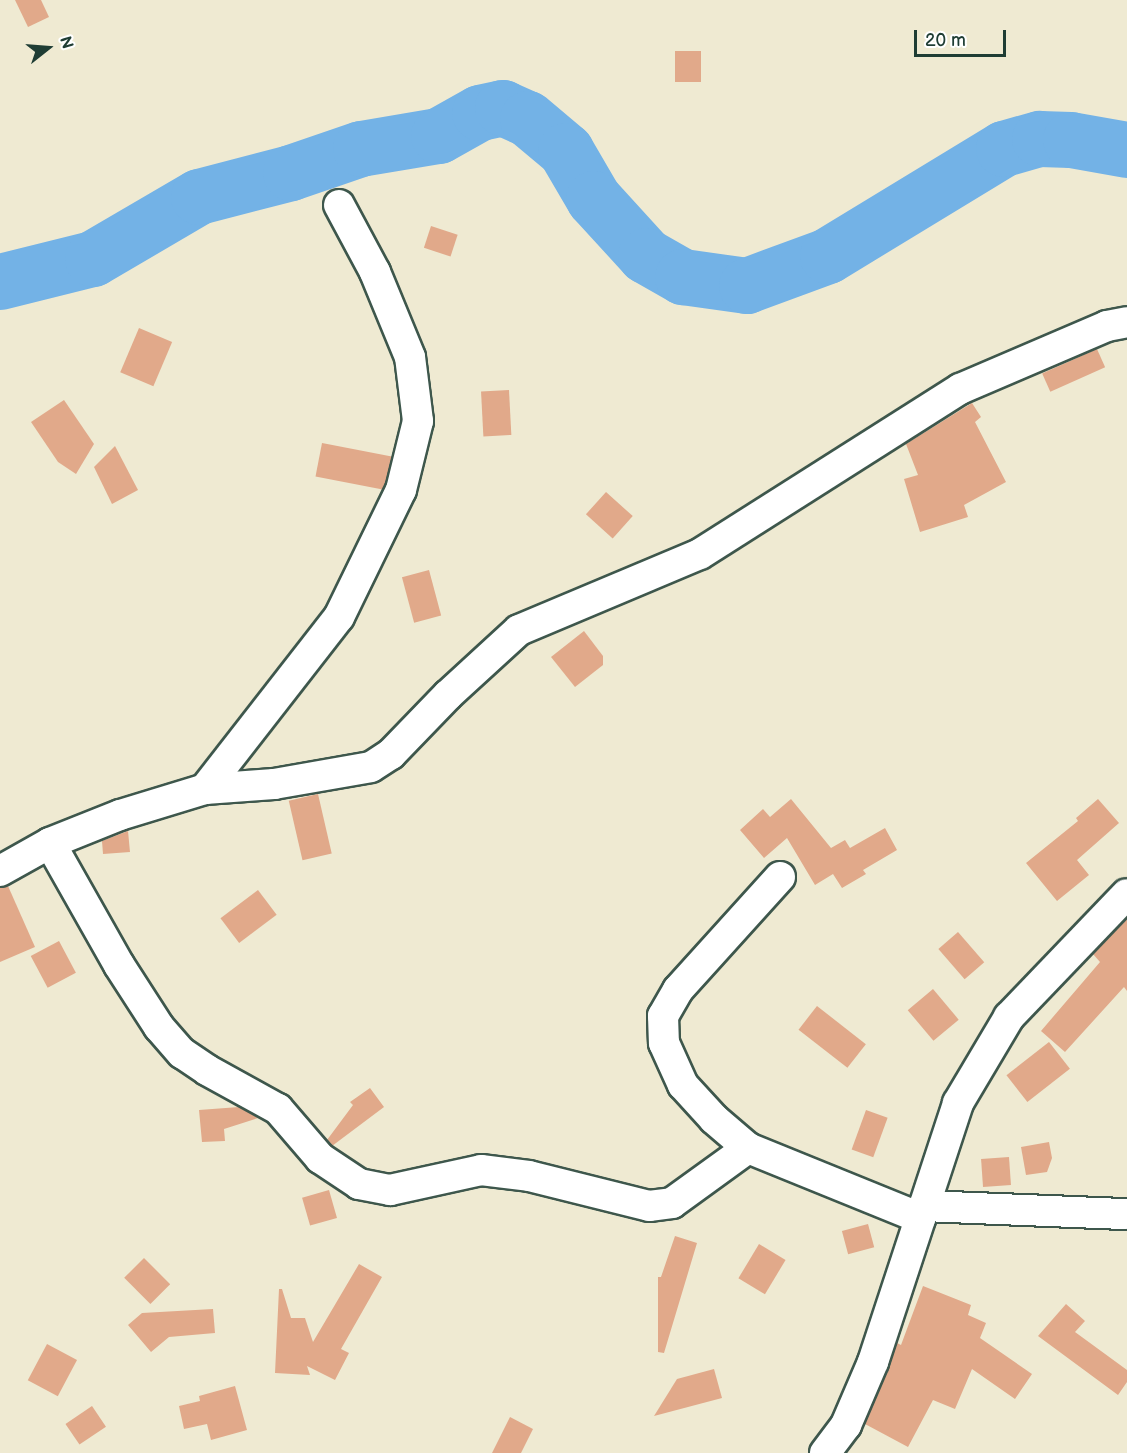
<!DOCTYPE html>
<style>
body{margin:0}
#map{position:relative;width:1127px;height:1453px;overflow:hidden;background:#efead2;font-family:"Balsamiq Sans",sans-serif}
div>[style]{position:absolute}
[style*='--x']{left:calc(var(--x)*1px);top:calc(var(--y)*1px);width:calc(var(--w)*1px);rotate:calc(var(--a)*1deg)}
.river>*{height:56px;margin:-28px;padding:0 28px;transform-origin:28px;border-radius:28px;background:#73b2e6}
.building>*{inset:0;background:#e1a98a;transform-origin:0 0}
.roads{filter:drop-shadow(2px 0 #3e574c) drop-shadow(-2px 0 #3e574c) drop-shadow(0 2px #3e574c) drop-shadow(0 -2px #3e574c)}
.street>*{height:30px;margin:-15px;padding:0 15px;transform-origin:15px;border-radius:15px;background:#fff}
span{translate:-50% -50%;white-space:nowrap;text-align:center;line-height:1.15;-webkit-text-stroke:6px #fff;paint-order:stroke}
.north{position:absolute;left:18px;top:18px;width:60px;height:60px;-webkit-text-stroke:4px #fff;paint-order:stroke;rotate:73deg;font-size:16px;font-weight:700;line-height:24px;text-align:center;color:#1f3d34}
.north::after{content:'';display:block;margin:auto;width:21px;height:27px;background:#1f3d34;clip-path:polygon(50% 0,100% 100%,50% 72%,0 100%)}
.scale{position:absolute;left:914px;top:30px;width:92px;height:27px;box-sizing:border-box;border:3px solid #1f3d34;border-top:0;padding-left:8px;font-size:18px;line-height:21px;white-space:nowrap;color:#1f3d34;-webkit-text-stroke:4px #fff;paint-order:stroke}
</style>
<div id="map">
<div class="river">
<div style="--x:0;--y:282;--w:96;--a:-13.9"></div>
<div style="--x:93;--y:259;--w:123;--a:-30.3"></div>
<div style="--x:199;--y:197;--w:95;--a:-14.6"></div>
<div style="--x:291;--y:173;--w:74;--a:-18.9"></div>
<div style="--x:361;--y:149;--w:79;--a:-9.5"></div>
<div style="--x:439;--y:136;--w:47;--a:-29.3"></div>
<div style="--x:480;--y:113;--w:24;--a:-12"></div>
<div style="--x:503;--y:108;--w:27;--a:24"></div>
<div style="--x:528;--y:119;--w:50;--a:40.1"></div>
<div style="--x:566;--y:151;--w:56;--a:59.7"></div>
<div style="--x:594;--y:199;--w:77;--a:47.6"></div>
<div style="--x:646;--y:256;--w:43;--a:29.6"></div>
<div style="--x:683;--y:277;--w:65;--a:8"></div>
<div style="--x:747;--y:286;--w:86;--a:-20.3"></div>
<div style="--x:828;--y:256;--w:206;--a:-31.3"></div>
<div style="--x:1004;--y:149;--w:37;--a:-16"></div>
<div style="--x:1040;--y:139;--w:31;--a:2"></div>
<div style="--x:1071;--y:140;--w:57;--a:10.1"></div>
</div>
<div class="building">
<div style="clip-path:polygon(15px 0,41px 0,49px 17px,28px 27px)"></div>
<div style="left:675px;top:51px;width:26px;height:31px"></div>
<div style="left:431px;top:226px;width:28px;height:23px;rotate:18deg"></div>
<div style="left:139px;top:328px;width:36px;height:48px;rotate:23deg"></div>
<div style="left:1097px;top:349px;width:20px;height:60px;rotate:66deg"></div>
<div style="left:509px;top:390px;width:45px;height:28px;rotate:87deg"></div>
<div style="clip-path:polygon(64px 400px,94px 444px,76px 474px,58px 462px,31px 422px)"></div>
<div style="clip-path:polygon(972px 403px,981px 417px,975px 422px,1006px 482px,964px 505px,968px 517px,920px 532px,904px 479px,918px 475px,906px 444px)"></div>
<div style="left:322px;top:443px;width:71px;height:34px;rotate:11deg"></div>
<div style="clip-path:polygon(115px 446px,138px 490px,112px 504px,94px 467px)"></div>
<div style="left:606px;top:492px;width:36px;height:30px;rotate:42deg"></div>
<div style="left:429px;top:570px;width:47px;height:28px;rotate:75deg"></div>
<div style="clip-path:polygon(584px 631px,603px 656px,603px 665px,575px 687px,551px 657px)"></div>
<div style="left:318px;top:794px;width:61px;height:30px;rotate:77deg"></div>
<div style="clip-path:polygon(791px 799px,831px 848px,845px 840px,850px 848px,885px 828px,897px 850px,863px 870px,866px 874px,842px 888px,833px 874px,815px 885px,787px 838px,764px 858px,740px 830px,763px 809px,770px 817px)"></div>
<div style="clip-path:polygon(1098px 799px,1119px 823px,1077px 860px,1089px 875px,1057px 901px,1026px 863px,1078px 821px,1076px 818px)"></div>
<div style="clip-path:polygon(128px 831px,130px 852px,103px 854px,102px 841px)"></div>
<div style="clip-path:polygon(8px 886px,35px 947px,0 962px,0 888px)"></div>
<div style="left:258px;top:890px;width:31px;height:47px;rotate:53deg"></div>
<div style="clip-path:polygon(1127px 919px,1127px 991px,1124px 987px,1065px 1052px,1041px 1031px,1100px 962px,1093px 954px)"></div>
<div style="left:958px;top:932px;width:40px;height:26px;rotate:49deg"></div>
<div style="left:59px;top:941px;width:36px;height:32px;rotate:62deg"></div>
<div style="left:933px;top:989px;width:40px;height:33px;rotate:50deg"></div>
<div style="left:817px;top:1006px;width:62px;height:30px;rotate:38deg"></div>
<div style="left:1049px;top:1042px;width:34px;height:54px;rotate:52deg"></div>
<div style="clip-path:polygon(370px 1088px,384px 1107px,332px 1146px,327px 1140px,353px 1105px,350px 1102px)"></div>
<div style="clip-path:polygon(239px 1107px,258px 1118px,224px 1129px,225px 1141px,202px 1142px,199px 1110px)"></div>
<div style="left:866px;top:1110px;width:23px;height:42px;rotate:20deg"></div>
<div style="clip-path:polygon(1049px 1142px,1052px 1158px,1047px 1172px,1026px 1175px,1021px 1147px)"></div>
<div style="left:1009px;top:1157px;width:28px;height:28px;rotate:86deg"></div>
<div style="left:329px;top:1190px;width:29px;height:28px;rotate:74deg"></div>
<div style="left:868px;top:1224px;width:24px;height:27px;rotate:75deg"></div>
<div style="clip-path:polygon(675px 1236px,697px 1243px,664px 1353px,658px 1352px,658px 1277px,661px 1277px)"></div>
<div style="left:759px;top:1244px;width:31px;height:40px;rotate:31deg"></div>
<div style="left:144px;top:1258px;width:37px;height:28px;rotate:45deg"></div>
<div style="clip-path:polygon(359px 1264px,382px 1277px,341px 1349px,349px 1353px,335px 1380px,307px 1366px,310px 1375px,275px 1373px,279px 1289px,282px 1289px,291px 1318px,305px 1318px,313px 1342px)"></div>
<div style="clip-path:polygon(923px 1286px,971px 1305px,968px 1315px,986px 1323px,980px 1338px,1032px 1374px,1015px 1399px,972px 1369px,955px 1409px,933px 1400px,908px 1447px,865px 1424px,897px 1343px,901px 1345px)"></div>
<div style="clip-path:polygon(1066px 1304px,1085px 1321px,1075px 1332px,1127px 1370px,1127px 1382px,1118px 1395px,1038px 1336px)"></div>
<div style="clip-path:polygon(213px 1309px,215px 1333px,169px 1337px,151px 1352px,128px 1325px,142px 1313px)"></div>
<div style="left:47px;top:1344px;width:34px;height:41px;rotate:28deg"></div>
<div style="clip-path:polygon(714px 1369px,722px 1398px,654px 1416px,677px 1379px)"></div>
<div style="clip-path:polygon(235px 1386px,247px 1430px,211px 1440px,207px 1424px,184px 1429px,179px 1406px,200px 1401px,199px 1396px)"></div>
<div style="left:92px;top:1406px;width:25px;height:32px;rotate:56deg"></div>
<div style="clip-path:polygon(510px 1417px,533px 1429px,521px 1453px,492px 1453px)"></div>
</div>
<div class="roads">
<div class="street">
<div style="--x:205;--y:789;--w:218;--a:-52.1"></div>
<div style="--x:339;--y:617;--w:141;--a:-64"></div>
<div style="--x:401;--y:490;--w:71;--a:-76.2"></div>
<div style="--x:418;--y:421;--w:64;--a:-97.1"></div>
<div style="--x:410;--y:357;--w:92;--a:-112.4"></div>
<div style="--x:375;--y:272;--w:76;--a:-118.2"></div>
<div style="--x:50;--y:843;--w:140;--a:60.5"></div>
<div style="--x:119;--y:965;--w:74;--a:57.2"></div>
<div style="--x:159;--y:1027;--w:35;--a:49"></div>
<div style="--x:182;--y:1053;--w:30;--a:34"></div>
<div style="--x:207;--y:1070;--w:81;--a:28.8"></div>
<div style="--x:278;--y:1109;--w:65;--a:49.4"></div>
<div style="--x:320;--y:1158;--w:47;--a:33.7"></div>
<div style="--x:359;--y:1184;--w:32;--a:11"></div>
<div style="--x:390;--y:1190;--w:93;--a:-12.4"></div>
<div style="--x:481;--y:1170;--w:48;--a:7.1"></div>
<div style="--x:529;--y:1176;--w:124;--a:14"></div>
<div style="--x:649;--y:1206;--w:23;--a:-7"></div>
<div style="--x:672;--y:1203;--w:94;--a:-35.9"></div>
<div style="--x:0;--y:871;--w:57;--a:-29.2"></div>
<div style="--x:50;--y:843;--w:75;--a:-21.8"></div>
<div style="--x:120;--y:815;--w:89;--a:-17"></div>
<div style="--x:205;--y:789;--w:69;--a:-4.1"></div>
<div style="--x:274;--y:784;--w:98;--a:-9.9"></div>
<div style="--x:371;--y:767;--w:24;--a:-33"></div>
<div style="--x:391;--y:754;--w:82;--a:-46"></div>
<div style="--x:448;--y:695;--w:96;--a:-42.5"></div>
<div style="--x:519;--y:630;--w:196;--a:-22.8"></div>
<div style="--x:700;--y:554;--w:308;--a:-32.4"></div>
<div style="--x:960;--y:389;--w:160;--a:-23.2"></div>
<div style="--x:1107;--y:326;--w:20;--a:-11"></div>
<div style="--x:780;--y:877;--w:152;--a:132.1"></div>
<div style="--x:678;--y:990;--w:30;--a:120"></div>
<div style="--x:663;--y:1016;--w:27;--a:88"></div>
<div style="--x:664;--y:1043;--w:46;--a:65.7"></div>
<div style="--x:683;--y:1085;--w:46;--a:47.6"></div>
<div style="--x:714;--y:1119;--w:45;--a:40.5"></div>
<div style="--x:748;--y:1148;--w:186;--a:22.1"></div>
<div style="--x:924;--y:1206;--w:203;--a:2.3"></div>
<div style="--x:825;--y:1453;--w:35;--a:-53"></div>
<div style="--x:846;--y:1425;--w:69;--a:-66.8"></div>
<div style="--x:873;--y:1362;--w:273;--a:-71.8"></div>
<div style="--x:958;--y:1103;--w:100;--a:-59.3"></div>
<div style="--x:1009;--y:1017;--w:170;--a:-46.2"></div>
</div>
</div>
<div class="north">N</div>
<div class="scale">20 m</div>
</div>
